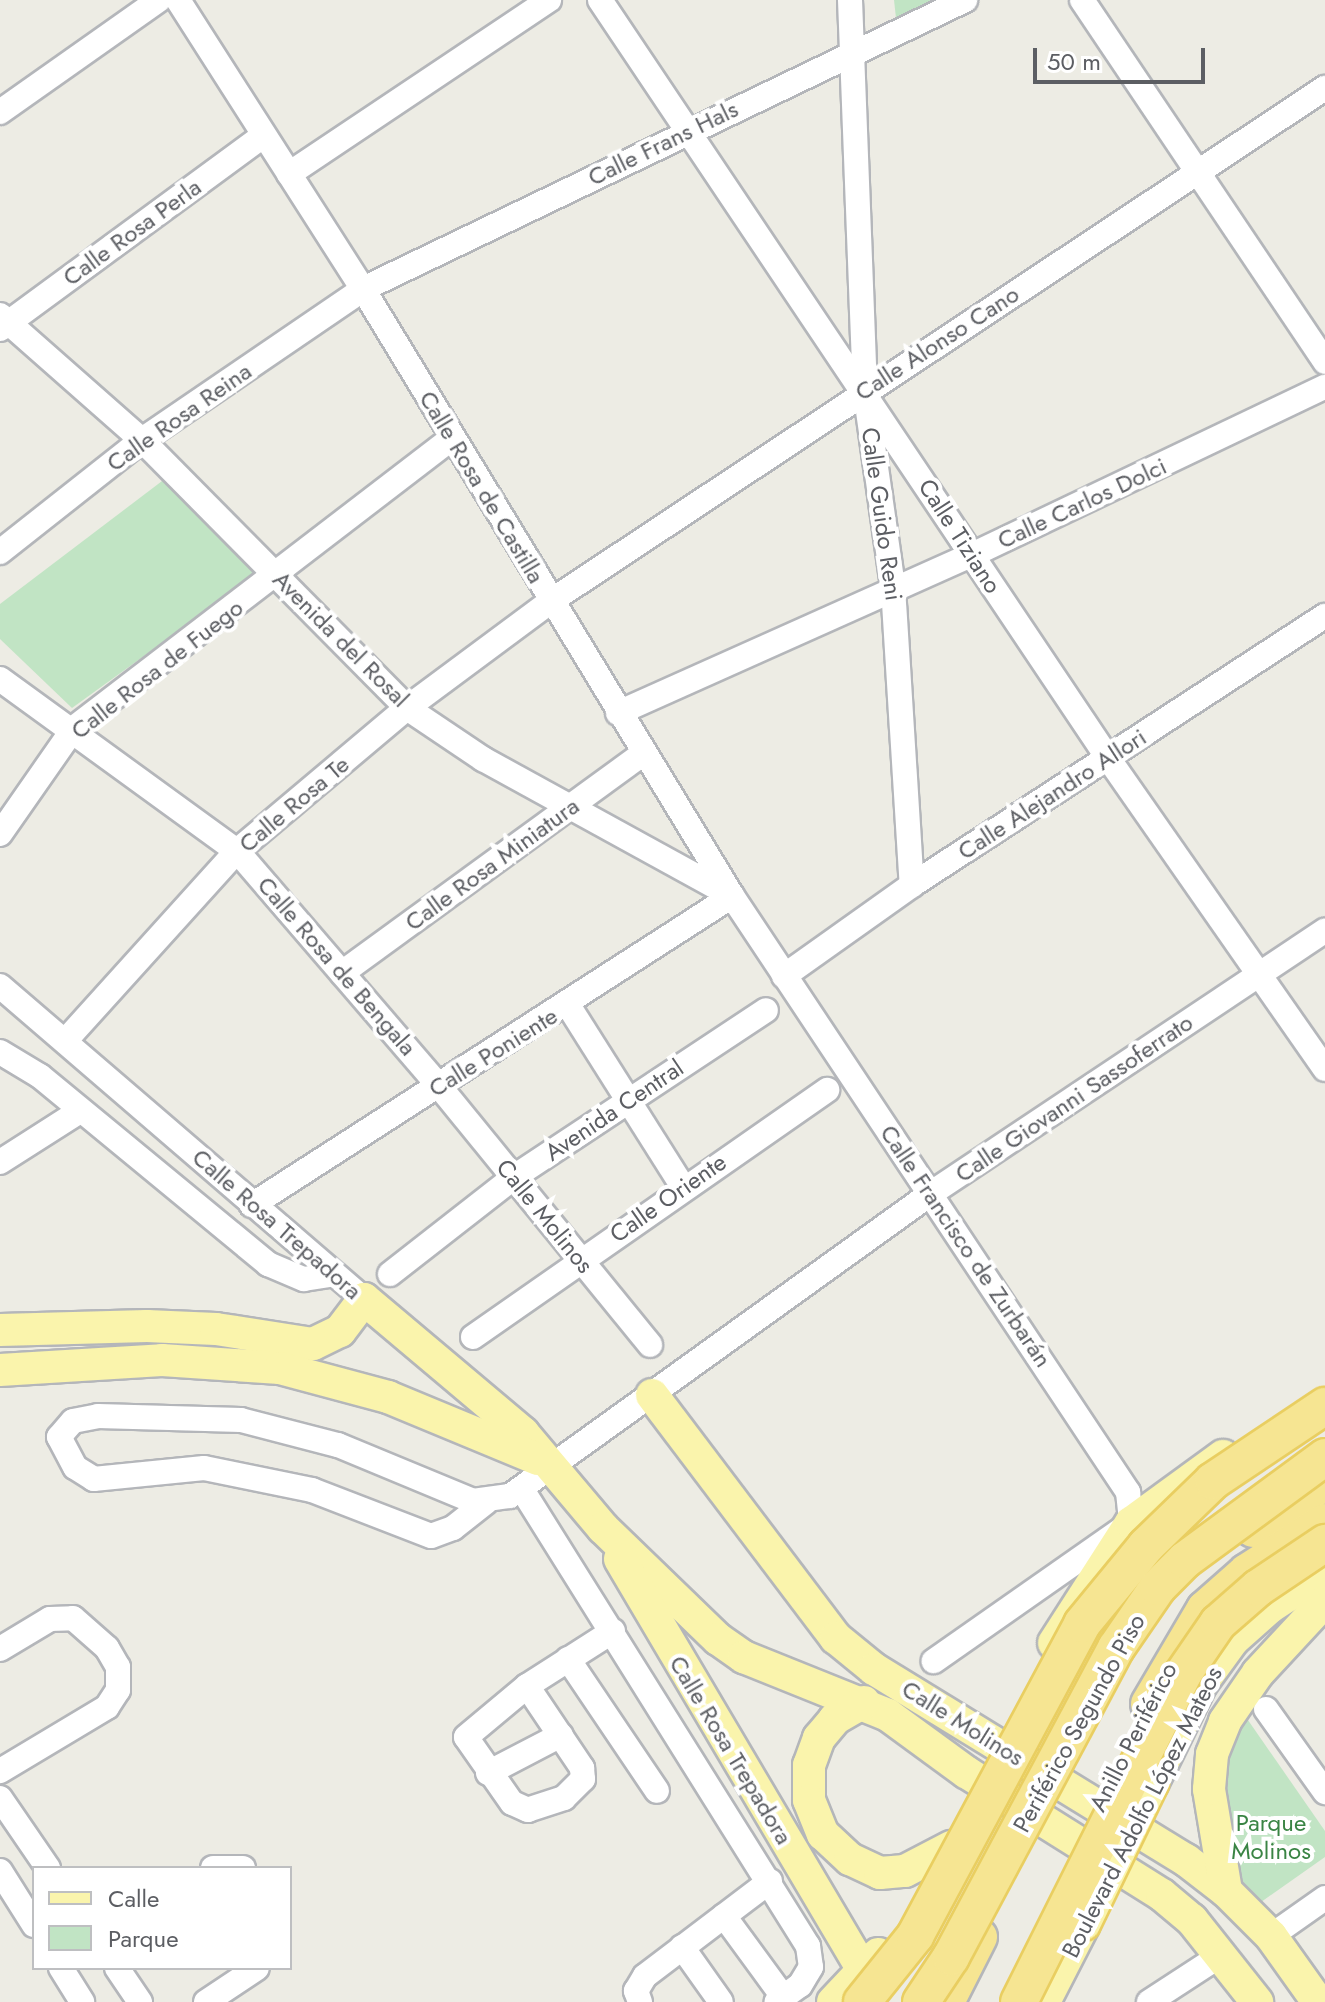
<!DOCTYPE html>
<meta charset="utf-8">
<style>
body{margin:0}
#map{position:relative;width:1325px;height:2002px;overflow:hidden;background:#edece4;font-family:Jost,sans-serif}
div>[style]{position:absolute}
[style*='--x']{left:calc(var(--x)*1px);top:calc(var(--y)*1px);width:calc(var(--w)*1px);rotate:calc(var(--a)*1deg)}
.green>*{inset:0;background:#c1e4c4}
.roads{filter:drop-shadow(2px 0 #b4b6ba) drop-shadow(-2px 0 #b4b6ba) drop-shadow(0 2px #b4b6ba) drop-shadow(0 -2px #b4b6ba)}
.minor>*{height:24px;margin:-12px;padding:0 12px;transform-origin:12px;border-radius:12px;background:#fff}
.major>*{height:32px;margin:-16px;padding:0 16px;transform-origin:16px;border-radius:16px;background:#faf4ac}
.highway>*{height:36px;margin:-18px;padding:0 18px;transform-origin:18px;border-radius:18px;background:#f6e592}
.bridges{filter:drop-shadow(2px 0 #e9ce61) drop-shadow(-2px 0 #e9ce61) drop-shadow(0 2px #e9ce61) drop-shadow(0 -2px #e9ce61)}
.major-bridge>*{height:32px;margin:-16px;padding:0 16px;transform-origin:16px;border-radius:16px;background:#faf4ac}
.highway-bridge>*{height:36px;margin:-18px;padding:0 18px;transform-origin:18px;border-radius:18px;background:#f6e592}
span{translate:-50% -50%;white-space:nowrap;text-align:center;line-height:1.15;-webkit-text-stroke:8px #fff;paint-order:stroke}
.street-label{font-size:24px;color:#5c5e63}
.park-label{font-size:24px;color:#3a8444}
.legend{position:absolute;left:32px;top:1866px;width:260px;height:104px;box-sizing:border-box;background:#fff;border:2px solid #bebfc1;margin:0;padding:10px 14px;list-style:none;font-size:24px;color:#5c5e63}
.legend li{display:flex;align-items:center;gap:16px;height:40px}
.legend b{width:40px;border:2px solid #bebfc1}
.scale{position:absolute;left:1033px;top:48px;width:172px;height:36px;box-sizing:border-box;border:4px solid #5c5e63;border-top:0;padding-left:10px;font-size:24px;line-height:28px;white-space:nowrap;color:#5c5e63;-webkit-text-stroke:6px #fff;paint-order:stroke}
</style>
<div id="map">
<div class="green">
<div style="clip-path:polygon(894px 0,949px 0,897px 27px)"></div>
<div style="clip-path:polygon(170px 475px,263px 570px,72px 708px,0 639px,0 604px)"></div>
<div style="clip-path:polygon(1241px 1710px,1325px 1831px,1325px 1857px,1254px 1907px,1231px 1875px,1216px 1789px)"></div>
</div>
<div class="roads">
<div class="minor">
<div style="--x:178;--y:0;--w:343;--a:57.4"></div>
<div style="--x:363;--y:289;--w:710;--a:58.7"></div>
<div style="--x:732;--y:896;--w:716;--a:56.4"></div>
<div style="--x:1128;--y:1492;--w:31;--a:84"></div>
<div style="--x:1131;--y:1523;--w:241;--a:145"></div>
<div style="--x:600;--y:0;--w:912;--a:56.17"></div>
<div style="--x:1108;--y:758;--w:379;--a:55.1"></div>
<div style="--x:850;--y:0;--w:390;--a:87.8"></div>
<div style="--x:865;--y:390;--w:199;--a:81.9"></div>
<div style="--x:893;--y:587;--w:299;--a:86.4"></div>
<div style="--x:1082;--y:0;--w:436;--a:56.1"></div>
<div style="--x:0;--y:112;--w:194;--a:-35.2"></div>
<div style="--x:289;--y:174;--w:313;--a:-33.8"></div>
<div style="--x:0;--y:315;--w:189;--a:41.4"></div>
<div style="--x:142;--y:440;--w:377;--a:45.3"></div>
<div style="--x:407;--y:708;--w:92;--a:33.9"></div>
<div style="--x:483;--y:759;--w:284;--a:28.8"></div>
<div style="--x:732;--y:896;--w:571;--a:147.23"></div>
<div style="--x:0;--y:329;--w:326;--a:-36.3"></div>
<div style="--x:0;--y:552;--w:181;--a:-38.3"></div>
<div style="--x:142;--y:440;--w:268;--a:-34.3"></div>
<div style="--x:363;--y:289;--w:668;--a:-25.64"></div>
<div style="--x:0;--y:679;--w:293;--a:36"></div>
<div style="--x:237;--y:851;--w:310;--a:49.3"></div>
<div style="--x:439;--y:1086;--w:334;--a:50.8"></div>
<div style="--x:618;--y:713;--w:388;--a:-24.1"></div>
<div style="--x:972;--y:555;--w:391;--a:-25.5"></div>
<div style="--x:0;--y:834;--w:129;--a:-55.1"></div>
<div style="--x:74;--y:728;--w:476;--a:-37.5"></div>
<div style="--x:342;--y:973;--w:371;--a:-36.1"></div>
<div style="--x:784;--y:976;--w:157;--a:-35.4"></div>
<div style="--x:912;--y:885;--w:493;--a:-33.1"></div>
<div style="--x:0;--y:986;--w:480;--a:40.7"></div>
<div style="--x:568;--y:1005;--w:215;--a:57.7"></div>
<div style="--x:66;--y:1040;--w:255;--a:-47.9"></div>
<div style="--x:237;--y:851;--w:222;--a:-40.1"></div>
<div style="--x:407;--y:708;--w:179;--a:-36.6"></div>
<div style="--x:551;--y:601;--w:929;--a:-33.54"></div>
<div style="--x:0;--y:1052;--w:47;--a:31"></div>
<div style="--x:40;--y:1076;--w:296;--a:39.5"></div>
<div style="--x:268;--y:1264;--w:39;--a:23"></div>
<div style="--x:304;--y:1279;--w:31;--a:-9"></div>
<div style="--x:0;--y:1162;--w:95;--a:-32.5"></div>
<div style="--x:390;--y:1274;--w:157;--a:-38"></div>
<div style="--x:514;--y:1177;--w:302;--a:-33.5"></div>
<div style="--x:473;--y:1337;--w:432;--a:-34.9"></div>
<div style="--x:523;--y:1491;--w:537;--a:57.94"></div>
<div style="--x:808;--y:1946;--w:21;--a:82"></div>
<div style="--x:811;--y:1967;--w:21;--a:121"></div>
<div style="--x:800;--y:1985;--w:29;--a:144"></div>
<div style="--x:486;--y:1502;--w:42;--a:141.8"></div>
<div style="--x:453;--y:1528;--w:23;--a:160"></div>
<div style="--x:431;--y:1536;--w:128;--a:-158.9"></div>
<div style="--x:312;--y:1490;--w:110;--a:-168.5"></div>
<div style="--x:204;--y:1468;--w:111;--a:174.3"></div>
<div style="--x:94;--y:1479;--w:22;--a:-148"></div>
<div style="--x:75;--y:1467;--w:34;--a:-118"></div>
<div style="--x:59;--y:1437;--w:21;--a:-49"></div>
<div style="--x:73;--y:1421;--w:25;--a:-11"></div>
<div style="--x:98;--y:1416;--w:143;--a:1.6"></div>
<div style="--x:241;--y:1420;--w:100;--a:14.5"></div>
<div style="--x:338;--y:1445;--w:146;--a:22.5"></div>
<div style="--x:473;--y:1501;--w:37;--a:-8"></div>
<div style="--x:510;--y:1496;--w:517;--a:-35.72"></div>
<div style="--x:930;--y:1194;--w:475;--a:-33.7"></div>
<div style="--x:0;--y:1649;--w:58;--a:-31"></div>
<div style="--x:50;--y:1619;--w:23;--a:-2"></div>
<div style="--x:73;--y:1618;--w:45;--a:41.4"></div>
<div style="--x:107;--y:1648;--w:22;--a:60"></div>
<div style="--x:118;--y:1667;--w:23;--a:90"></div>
<div style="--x:118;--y:1690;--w:20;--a:123"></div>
<div style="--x:107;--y:1707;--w:125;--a:149.1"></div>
<div style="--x:568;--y:1659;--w:159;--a:56"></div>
<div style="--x:527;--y:1686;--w:99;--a:56.1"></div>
<div style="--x:582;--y:1768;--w:11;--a:85"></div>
<div style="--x:583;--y:1779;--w:27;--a:135"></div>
<div style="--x:564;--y:1798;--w:38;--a:162"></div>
<div style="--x:528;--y:1810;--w:17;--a:-156"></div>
<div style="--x:512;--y:1803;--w:80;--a:-124.9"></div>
<div style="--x:466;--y:1737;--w:80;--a:-39.9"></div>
<div style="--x:527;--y:1686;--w:102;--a:-32.6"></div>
<div style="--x:1266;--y:1709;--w:102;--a:54.6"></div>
<div style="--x:488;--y:1773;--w:82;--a:-27.5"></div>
<div style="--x:0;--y:1798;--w:85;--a:55.6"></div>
<div style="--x:213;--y:1868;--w:30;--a:0"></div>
<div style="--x:0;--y:1871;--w:64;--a:57.8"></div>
<div style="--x:724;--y:1916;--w:102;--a:53.8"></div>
<div style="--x:1271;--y:1936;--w:66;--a:-35.1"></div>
<div style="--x:682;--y:1947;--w:67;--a:54.7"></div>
<div style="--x:61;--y:1968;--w:40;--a:58"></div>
<div style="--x:117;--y:1968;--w:41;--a:55.9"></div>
<div style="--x:206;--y:2002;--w:61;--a:-33.7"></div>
<div style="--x:640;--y:2002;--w:12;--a:-110"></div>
<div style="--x:636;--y:1991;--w:17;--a:-59"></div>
<div style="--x:645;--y:1976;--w:157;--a:-37.2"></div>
<div style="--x:1149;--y:2002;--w:86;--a:-33.1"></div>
</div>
<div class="major">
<div style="--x:0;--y:1330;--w:147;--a:-1.6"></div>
<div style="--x:147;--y:1326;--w:69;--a:2.5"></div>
<div style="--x:216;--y:1329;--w:98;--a:8.8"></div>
<div style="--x:313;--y:1344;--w:30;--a:-26"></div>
<div style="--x:340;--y:1331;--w:40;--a:-53"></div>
<div style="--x:364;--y:1299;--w:208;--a:40.1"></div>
<div style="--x:523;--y:1433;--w:124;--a:49.9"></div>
<div style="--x:603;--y:1528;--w:160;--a:44"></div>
<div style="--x:718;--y:1639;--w:32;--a:35"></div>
<div style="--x:744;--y:1657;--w:155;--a:21.9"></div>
<div style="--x:888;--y:1715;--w:97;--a:36.2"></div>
<div style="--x:966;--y:1772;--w:231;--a:32.1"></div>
<div style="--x:1162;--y:1895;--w:39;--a:40"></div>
<div style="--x:1192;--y:1920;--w:105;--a:51.6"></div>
<div style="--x:0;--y:1370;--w:162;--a:-3.5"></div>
<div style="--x:162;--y:1360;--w:118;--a:3.9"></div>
<div style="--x:280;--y:1368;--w:112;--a:15"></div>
<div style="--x:388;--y:1397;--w:162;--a:22.5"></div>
<div style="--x:652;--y:1395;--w:305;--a:52.9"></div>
<div style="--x:836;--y:1638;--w:49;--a:39.2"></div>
<div style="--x:874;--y:1669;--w:366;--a:31.5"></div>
<div style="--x:1186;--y:1860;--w:51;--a:37.8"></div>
<div style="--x:1226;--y:1891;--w:64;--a:45"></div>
<div style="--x:1271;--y:1936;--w:81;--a:54.5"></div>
<div style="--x:620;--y:1559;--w:479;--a:59.4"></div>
<div style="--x:1054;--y:1643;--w:143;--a:-57.3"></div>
<div style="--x:1131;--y:1523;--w:114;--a:-36.1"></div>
<div style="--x:864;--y:1702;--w:34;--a:150"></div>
<div style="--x:835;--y:1719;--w:25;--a:130"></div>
<div style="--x:819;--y:1738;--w:29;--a:110"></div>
<div style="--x:809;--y:1765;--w:35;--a:90"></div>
<div style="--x:809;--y:1800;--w:37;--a:68"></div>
<div style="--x:823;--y:1834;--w:37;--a:43"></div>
<div style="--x:850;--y:1859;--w:33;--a:25"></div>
<div style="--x:880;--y:1873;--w:25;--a:-5"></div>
<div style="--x:905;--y:1871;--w:52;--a:-27.6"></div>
<div style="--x:1152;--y:1784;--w:111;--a:-63.9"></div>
<div style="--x:1201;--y:1684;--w:54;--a:-54"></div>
<div style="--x:1233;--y:1640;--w:50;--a:-41.7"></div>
<div style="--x:1270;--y:1607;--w:66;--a:-33.2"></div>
<div style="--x:1226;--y:1891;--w:103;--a:-99.5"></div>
<div style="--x:1209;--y:1789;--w:35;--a:-85"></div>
<div style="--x:1212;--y:1754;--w:35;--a:-68"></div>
<div style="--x:1225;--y:1721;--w:58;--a:-55.5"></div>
<div style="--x:1258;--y:1673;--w:98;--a:-47.1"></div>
<div style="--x:833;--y:2002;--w:66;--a:-46.8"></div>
<div style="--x:1044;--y:2002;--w:88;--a:-62.9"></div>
</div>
<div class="highway">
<div style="--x:1253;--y:1529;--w:86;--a:-33.1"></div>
<div style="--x:1149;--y:1704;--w:110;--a:-59.5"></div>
<div style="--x:1205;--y:1609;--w:56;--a:-41.4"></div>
<div style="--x:1247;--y:1572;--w:93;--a:-32.7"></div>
<div style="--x:946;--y:2002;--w:73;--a:-63.1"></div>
</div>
</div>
<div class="bridges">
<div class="major-bridge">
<div style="--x:1084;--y:1924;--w:156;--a:-64.1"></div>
</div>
<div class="highway-bridge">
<div style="--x:862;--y:2002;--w:85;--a:-51.2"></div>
<div style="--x:915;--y:1936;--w:354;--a:-61.8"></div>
<div style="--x:1082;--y:1624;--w:101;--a:-50.6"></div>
<div style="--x:1146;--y:1546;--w:93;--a:-44.1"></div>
<div style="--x:1213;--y:1481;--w:135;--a:-33.8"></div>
<div style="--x:921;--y:2002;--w:54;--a:-56.3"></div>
<div style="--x:951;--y:1957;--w:350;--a:-61.9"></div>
<div style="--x:1116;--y:1648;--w:74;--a:-55.5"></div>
<div style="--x:1158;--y:1587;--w:38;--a:-45"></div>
<div style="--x:1185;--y:1560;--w:174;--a:-36.3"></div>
<div style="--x:1019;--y:2002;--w:367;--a:-63.4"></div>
<div style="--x:1183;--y:1674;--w:62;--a:-55.5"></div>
<div style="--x:1218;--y:1623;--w:53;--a:-41.2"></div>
<div style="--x:1258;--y:1588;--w:81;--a:-33.9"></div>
</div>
</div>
<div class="street-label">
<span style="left:663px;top:143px;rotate:-26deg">Calle Frans Hals</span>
<span style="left:132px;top:232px;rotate:-36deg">Calle Rosa Perla</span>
<span style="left:937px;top:343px;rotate:-33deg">Calle Alonso Cano</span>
<span style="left:179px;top:417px;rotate:-35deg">Calle Rosa Reina</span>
<span style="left:482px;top:487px;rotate:59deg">Calle Rosa de Castilla</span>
<span style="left:1082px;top:503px;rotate:-25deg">Calle Carlos Dolci</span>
<span style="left:882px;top:514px;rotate:82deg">Calle Guido Reni</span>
<span style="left:960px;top:536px;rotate:57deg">Calle Tiziano</span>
<span style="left:341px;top:639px;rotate:45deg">Avenida del Rosal</span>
<span style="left:157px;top:669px;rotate:-38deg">Calle Rosa de Fuego</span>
<span style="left:1052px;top:794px;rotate:-33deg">Calle Alejandro Allori</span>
<span style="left:294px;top:804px;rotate:-40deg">Calle Rosa Te</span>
<span style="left:492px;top:864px;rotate:-36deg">Calle Rosa Miniatura</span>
<span style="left:337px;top:966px;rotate:49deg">Calle Rosa de Bengala</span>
<span style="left:493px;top:1052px;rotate:-32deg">Calle Poniente</span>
<span style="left:1074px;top:1098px;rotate:-34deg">Calle Giovanni Sassoferrato</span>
<span style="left:614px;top:1110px;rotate:-34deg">Avenida Central</span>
<span style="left:668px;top:1198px;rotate:-35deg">Calle Oriente</span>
<span style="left:545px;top:1216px;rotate:51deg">Calle Molinos</span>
<span style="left:277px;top:1224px;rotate:41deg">Calle Rosa Trepadora</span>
<span style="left:966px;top:1246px;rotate:56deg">Calle Francisco de Zurbarán</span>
<span style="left:963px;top:1723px;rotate:32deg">Calle Molinos</span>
<span style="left:1079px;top:1723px;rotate:-61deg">Periférico Segundo Piso</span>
<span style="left:1133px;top:1737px;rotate:-63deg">Anillo Periférico</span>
<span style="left:731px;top:1750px;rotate:59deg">Calle Rosa Trepadora</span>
<span style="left:1142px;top:1812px;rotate:-63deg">Boulevard Adolfo López Mateos</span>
</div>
<div class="park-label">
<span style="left:1271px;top:1837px">Parque<br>Molinos</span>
</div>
<ul class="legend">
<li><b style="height:10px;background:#faf4ac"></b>Calle</li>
<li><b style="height:22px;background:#c1e4c4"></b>Parque</li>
</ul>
<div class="scale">50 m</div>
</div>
